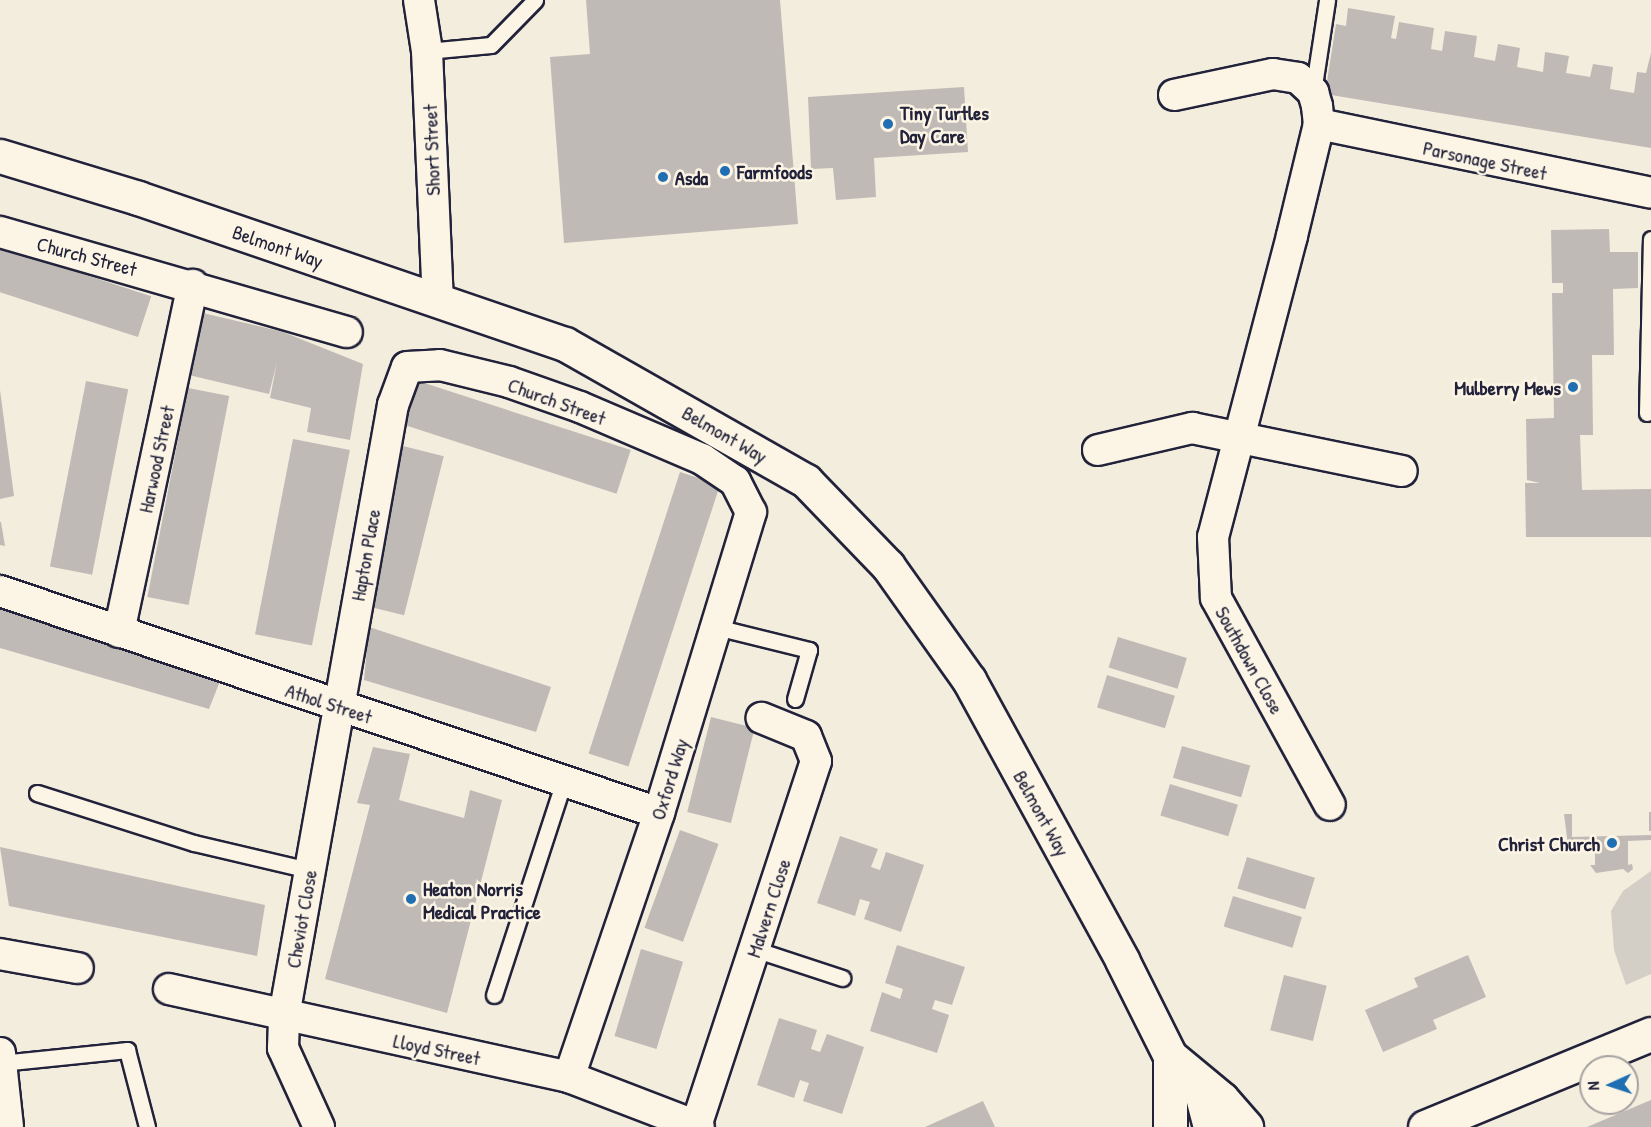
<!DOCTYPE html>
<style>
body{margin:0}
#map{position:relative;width:1651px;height:1127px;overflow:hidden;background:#f3edde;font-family:"Patrick Hand",sans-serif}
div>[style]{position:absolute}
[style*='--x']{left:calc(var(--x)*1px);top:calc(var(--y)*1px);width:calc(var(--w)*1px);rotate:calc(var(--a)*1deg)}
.green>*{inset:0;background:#d4cfc6}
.building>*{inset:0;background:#bfbab6;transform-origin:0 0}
.roads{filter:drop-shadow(2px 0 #22223b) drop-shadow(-2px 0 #22223b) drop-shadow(0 2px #22223b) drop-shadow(0 -2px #22223b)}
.service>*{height:15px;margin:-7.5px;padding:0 7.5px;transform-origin:7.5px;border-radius:7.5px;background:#fcf5e5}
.minor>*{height:30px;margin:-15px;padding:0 15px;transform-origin:15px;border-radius:15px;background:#fcf5e5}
.tertiary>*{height:33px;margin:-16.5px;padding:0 16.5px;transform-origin:16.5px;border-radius:16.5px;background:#fcf5e5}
.trunk>*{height:33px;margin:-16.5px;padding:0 16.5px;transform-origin:16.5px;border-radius:16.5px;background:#fcf5e5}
.dots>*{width:16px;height:16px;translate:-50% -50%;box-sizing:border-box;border:3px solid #fcf5e5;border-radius:50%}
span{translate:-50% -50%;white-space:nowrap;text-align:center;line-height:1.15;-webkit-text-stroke:5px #fcf5e5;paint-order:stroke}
.poi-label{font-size:20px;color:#22223b;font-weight:700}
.left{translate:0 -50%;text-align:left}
.right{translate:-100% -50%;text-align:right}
.street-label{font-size:20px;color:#22223b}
.north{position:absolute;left:1579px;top:1055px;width:60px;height:60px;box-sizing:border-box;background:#fcf5e5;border:2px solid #a5a1a1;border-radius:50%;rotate:267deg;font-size:16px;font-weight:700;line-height:24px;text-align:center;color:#22223b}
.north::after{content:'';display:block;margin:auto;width:21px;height:27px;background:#1f6fb2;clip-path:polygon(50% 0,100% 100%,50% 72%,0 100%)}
</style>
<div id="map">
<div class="green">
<div style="clip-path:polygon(1651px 871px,1651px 974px,1626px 985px,1614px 950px,1611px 911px,1623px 891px)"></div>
</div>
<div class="building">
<div style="clip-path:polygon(586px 0,780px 0,798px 224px,564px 243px,550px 57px,590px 54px)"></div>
<div style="clip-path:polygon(1348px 8px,1395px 16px,1391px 38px,1396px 39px,1399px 22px,1434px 28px,1431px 49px,1442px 51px,1445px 31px,1477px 36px,1474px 57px,1495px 61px,1498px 44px,1520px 48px,1517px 67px,1543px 72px,1545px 52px,1569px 56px,1566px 73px,1590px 77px,1593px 64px,1613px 67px,1610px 89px,1634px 93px,1637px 72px,1646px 73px,1651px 53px,1651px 148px,1325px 94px,1336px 24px,1346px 26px)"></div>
<div style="clip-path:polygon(964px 87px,968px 152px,874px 158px,876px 197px,836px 200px,833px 168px,811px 169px,808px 97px)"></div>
<div style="clip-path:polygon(1609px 229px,1610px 252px,1638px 252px,1638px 288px,1613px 289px,1614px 355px,1592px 355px,1593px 435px,1580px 435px,1582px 490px,1651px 489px,1651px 537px,1526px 537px,1525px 483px,1540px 483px,1527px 480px,1526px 419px,1554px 418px,1552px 293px,1563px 293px,1563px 283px,1552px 283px,1551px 230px)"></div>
<div style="left:0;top:247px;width:159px;height:43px;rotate:18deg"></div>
<div style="clip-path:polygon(203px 313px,283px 332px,363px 364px,350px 440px,307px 432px,311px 408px,270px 398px,277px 362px,269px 394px,189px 375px)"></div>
<div style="left:412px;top:379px;width:230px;height:46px;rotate:18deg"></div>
<div style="left:86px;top:381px;width:43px;height:189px;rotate:11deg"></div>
<div style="left:188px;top:388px;width:42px;height:213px;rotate:11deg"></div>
<div style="clip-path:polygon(0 390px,14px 496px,0 499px)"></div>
<div style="left:293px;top:439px;width:58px;height:199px;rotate:11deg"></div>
<div style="left:403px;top:446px;width:42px;height:164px;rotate:14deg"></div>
<div style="left:680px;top:472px;width:42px;height:296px;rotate:18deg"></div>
<div style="clip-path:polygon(0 522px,1px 522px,5px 546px,0 545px)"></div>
<div style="clip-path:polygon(0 605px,222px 676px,209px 709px,0 648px)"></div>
<div style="clip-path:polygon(369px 627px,551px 687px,536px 732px,364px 680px)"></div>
<div style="left:1118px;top:637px;width:72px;height:32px;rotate:17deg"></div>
<div style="left:1107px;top:675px;width:71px;height:34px;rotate:17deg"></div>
<div style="left:711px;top:717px;width:45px;height:98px;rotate:14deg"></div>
<div style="left:1182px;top:746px;width:71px;height:33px;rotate:16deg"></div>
<div style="clip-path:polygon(373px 747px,410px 754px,399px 800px,464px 818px,470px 790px,502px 800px,447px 1013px,325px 979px,370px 805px,357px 803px)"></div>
<div style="left:1170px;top:784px;width:71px;height:33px;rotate:17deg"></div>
<div style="left:1649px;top:812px;width:2px;height:19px"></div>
<div style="clip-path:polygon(1564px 814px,1572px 814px,1572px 837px,1651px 835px,1651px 840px,1628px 841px,1628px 865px,1632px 864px,1633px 869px,1628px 873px,1623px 869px,1596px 873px,1590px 865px,1595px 865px,1595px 841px,1568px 845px)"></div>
<div style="left:680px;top:830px;width:41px;height:104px;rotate:20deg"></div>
<div style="clip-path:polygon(840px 836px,878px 849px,871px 867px,880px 870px,886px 852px,924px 865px,901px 932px,864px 919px,870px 902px,860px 899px,855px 916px,817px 903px)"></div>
<div style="clip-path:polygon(0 847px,265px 905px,257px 956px,9px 906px)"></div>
<div style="left:1247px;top:857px;width:71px;height:33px;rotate:17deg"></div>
<div style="left:1233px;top:896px;width:72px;height:32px;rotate:17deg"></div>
<div style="clip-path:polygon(897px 945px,965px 967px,952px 1005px,935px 1000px,932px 1009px,949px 1015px,937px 1053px,870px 1031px,882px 992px,900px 999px,903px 989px,885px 983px)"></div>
<div style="left:641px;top:949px;width:44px;height:91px;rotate:17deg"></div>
<div style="clip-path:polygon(1468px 955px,1486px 997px,1433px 1020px,1437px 1029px,1383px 1052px,1365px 1010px,1418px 987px,1414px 978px)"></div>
<div style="left:1284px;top:975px;width:44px;height:57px;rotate:14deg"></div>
<div style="clip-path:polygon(779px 1018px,817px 1030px,811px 1049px,820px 1052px,827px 1034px,864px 1047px,842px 1114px,803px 1101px,809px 1083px,800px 1080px,794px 1098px,757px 1085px)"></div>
<div style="clip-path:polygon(1651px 1100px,1651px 1127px,1587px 1127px)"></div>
<div style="clip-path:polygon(983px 1101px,995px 1127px,925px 1127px)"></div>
</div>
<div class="roads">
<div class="service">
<div style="--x:427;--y:51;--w:64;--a:-5.4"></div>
<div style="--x:491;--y:45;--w:63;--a:-45.6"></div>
<div style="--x:1313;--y:92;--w:93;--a:-81.3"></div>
<div style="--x:1647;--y:413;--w:174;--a:-88.7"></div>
<div style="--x:716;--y:627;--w:96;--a:13.9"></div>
<div style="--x:809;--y:650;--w:51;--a:105.9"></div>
<div style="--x:37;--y:793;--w:165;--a:17.7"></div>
<div style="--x:194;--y:843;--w:118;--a:13.2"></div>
<div style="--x:754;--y:949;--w:93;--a:18.2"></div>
<div style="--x:494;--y:995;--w:225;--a:-71.9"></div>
<div style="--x:1;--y:1063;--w:127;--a:-5.9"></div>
<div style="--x:127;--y:1050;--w:80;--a:75.4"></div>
</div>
<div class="minor">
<div style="--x:419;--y:0;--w:52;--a:81.1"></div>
<div style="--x:427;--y:51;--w:250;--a:87.5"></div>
<div style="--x:1174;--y:95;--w:101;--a:-12"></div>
<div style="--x:1273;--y:74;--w:25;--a:9"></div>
<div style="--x:1298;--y:78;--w:21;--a:43"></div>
<div style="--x:1313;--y:92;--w:15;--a:74"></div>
<div style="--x:1317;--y:106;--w:18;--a:84"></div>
<div style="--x:1319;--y:124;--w:115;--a:103.6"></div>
<div style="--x:1292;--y:236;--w:311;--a:104.7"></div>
<div style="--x:1213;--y:537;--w:61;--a:87.2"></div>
<div style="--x:1216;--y:598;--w:236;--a:61.2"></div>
<div style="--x:1319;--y:124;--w:339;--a:11.7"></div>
<div style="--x:0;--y:232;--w:361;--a:16.1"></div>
<div style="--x:1098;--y:450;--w:97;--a:-13.2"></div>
<div style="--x:1192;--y:428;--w:214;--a:11.6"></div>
<div style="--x:0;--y:591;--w:695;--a:18.62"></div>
<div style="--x:119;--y:632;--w:355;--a:-78"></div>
<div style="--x:0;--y:954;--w:79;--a:10.2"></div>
<div style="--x:169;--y:989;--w:410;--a:12.4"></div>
<div style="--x:569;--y:1077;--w:139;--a:21"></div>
<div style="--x:0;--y:1053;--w:74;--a:83.8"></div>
<div style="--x:696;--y:1126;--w:384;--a:-71.8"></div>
<div style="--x:816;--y:761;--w:27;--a:-112"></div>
<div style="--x:806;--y:736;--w:48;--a:-157.8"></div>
<div style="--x:319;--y:1127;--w:87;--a:-114.5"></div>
<div style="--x:283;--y:1048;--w:32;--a:-88"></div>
<div style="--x:284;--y:1016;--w:621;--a:-79.89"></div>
<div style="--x:393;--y:405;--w:40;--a:-69.8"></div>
<div style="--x:407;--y:367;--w:33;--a:-3"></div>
<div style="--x:440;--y:365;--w:71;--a:13.8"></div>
<div style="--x:509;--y:382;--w:75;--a:19.4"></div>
<div style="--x:580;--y:407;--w:133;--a:23.1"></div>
<div style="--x:702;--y:459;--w:40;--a:34"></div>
<div style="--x:735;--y:481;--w:35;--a:63"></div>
<div style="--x:751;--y:512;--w:315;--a:107"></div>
<div style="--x:659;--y:813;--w:279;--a:108.8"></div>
</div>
<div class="tertiary">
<div style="--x:0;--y:156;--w:144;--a:16.9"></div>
<div style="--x:138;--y:198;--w:451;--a:18.9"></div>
<div style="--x:565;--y:344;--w:277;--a:29.6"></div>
<div style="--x:806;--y:481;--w:118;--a:46"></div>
<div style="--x:888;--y:566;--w:140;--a:54.6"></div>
<div style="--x:969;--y:680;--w:319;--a:61.3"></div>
<div style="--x:1122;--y:960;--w:107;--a:63.4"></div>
<div style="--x:1170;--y:1056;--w:67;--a:39.6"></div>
<div style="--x:1222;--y:1099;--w:37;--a:49"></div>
<div style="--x:1170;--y:1056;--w:71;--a:90"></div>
<div style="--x:1198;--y:1081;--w:48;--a:75.4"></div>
</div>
<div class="trunk">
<div style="--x:1425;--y:1127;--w:244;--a:-22.4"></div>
</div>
</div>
<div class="dots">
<div style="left:888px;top:124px;background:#1f6fb2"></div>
<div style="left:725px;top:171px;background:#1f6fb2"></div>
<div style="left:663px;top:177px;background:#1f6fb2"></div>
<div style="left:1573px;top:387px;background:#1f6fb2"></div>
<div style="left:1612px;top:843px;background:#1f6fb2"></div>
<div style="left:411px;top:899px;background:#1f6fb2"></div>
</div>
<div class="poi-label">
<span class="left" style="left:900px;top:124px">Tiny Turtles<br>Day Care</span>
<span class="left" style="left:737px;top:171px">Farmfoods</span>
<span class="left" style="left:675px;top:177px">Asda</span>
<span class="right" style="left:1561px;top:387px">Mulberry Mews</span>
<span class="right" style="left:1600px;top:843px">Christ Church</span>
<span class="left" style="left:423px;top:900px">Heaton Norris<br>Medical Practice</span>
</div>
<div class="street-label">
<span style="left:431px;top:150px;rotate:-92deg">Short Street</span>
<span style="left:1485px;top:160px;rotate:12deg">Parsonage Street</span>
<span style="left:278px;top:246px;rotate:19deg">Belmont Way</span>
<span style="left:87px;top:256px;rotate:15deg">Church Street</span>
<span style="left:557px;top:401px;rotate:20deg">Church Street</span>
<span style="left:725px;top:434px;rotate:30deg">Belmont Way</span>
<span style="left:156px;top:459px;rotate:-78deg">Harwood Street</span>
<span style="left:365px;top:555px;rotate:-80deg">Hapton Place</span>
<span style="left:1250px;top:660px;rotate:61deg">Southdown Close</span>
<span style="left:329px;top:703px;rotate:18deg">Athol Street</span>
<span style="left:669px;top:779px;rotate:-73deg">Oxford Way</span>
<span style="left:1042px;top:813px;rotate:61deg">Belmont Way</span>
<span style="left:768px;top:908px;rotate:-72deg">Malvern Close</span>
<span style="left:301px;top:919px;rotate:-80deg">Cheviot Close</span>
<span style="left:437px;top:1049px;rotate:12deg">Lloyd Street</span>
</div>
<div class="north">N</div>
</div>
